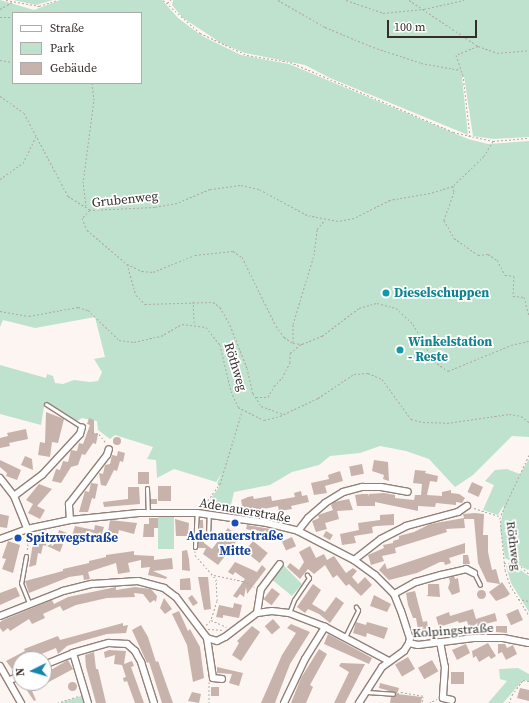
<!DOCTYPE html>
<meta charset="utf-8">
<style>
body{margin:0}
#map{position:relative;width:529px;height:703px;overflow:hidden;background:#fdf5f1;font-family:"Source Serif 4",serif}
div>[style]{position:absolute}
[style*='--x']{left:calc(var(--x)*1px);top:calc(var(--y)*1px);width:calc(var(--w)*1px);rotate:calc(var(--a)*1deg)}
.green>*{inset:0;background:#bee2ce;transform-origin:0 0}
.building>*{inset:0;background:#c7b3ab;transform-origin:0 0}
.round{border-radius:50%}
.path>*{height:1px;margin-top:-0.5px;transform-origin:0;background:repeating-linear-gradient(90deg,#b1a9a5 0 2px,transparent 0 4px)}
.roads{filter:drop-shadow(1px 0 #928078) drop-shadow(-1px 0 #928078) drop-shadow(0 1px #928078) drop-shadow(0 -1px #928078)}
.lane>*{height:3px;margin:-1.5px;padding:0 1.5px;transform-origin:1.5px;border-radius:1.5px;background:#fff}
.street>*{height:6px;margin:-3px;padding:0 3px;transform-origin:3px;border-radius:3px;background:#fff}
.dots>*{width:11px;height:11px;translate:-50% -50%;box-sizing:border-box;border:2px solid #fff;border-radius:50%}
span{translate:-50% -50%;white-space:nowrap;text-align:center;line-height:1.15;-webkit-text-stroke:3.5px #fff;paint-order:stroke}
.street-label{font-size:13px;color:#352d2a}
.culture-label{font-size:13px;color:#0d838f;font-weight:700}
.left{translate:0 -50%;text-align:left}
.transit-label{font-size:13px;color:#164399;font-weight:700}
.legend{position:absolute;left:12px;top:12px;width:130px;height:72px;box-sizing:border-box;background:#fff;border:1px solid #aeabaa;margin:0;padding:5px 7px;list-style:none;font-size:12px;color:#352d2a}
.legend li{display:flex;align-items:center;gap:8px;height:20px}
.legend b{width:20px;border:1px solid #aeabaa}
.north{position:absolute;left:12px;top:651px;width:40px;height:40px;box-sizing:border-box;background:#fff;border:1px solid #aeabaa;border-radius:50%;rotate:265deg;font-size:11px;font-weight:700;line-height:16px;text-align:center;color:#352d2a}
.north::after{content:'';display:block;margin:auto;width:14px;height:18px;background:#1786ad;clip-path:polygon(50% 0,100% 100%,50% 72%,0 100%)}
.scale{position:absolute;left:387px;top:20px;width:90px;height:18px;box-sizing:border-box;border:2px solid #352d2a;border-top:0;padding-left:5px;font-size:12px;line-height:14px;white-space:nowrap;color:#352d2a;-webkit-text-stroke:3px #fff;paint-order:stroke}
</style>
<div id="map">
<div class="green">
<div style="clip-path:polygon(evenodd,0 0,34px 10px,60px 0,162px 0,178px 18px,202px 36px,241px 55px,289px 64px,468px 139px,488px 144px,529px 141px,529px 437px,512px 436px,473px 475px,455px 487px,429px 459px,406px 451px,380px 446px,360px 453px,330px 456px,319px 465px,292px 472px,270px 485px,234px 492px,229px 513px,203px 510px,219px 487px,217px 483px,222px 473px,216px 482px,174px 469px,157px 478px,156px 460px,147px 459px,153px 447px,115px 435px,110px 439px,98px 430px,97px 421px,82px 418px,77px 421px,45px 401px,41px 425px,0 414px,0 365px,46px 378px,47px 374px,53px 376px,55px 383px,63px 384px,74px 380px,90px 382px,98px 381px,102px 372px,94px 359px,105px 357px,95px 317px,35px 328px,3px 320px,0 327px,0 0,13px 13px,141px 13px,141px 83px,13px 83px,13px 13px)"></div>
<div style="clip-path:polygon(13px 0,53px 0,36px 5px)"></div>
<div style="clip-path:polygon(173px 0,529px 0,529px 137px,493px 139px,473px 136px,464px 76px,462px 77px,468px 135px,330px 78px,305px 65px,245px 53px,221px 43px,183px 18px,172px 5px)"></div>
<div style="clip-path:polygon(529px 459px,529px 569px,528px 570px,505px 558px,500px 528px,504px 505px,498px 515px,483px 510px,494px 485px,485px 481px,495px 470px,507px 469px,520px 474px)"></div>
<div style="left:158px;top:515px;width:16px;height:34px"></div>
<div style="clip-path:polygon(282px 564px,302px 584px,292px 596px,270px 578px)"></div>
<div style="clip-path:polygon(512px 564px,529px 576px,529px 612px,511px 583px,506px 566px)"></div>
<div style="clip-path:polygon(518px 668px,529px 674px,529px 681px,523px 680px,503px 703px,488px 703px,507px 681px,500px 679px,499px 669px)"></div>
<div style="clip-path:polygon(84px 695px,86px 703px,60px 703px)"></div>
</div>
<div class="building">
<div style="clip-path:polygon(46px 412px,64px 419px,58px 443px,52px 442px,50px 457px,38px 455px,40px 442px,45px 443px)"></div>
<div style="clip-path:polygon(89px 418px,94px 420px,94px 433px,98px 434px,96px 444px,93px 443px,85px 455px,82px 454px,78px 465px,71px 467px,61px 483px,52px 481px,56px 469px,60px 470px,63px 461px,68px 462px,71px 450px,77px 451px,79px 443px,83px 444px,90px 425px,87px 424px)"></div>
<div style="clip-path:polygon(26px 429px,28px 439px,9px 443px,10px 446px,0 448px,0 438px,8px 436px,7px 433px)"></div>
<div class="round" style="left:113px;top:437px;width:8px;height:8px"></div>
<div style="clip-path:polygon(118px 451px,125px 453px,123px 462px,120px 461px,117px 471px,114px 470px,106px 486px,101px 485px,99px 473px,103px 474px,105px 465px,110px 464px,112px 455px,117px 456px)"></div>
<div style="clip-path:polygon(25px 456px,32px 459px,33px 470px,21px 465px)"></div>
<div style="clip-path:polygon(0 460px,21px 470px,17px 480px,6px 476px,7px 473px,0 467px)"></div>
<div style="clip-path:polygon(374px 460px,388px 462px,389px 481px,383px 479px,384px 475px,372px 471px)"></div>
<div style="left:362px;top:464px;width:10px;height:13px;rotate:79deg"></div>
<div style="clip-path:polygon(415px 470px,426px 471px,425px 473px,438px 476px,437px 482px,430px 481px,427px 495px,442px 496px,442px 492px,451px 490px,451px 493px,459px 494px,465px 498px,462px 503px,456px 502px,456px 505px,436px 503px,435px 507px,418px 506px,418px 511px,375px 502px,375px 506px,357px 506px,355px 495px,362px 494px,368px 494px,369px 496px,369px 494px,384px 493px,395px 495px,395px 498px,414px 500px,415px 495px,421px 495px,422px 484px,413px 483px)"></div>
<div style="clip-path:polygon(340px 471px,343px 481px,325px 486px,327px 493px,314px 495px,311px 483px,329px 479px,328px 475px)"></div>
<div style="left:138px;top:472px;width:11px;height:12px"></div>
<div style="left:472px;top:482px;width:12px;height:11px;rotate:24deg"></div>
<div style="clip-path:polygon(91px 483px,98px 484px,95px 499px,92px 498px,88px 512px,79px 512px,85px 491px,89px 492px)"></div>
<div style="clip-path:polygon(39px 484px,52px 489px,37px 506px,45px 510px,40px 519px,28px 513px,33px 504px,26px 500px)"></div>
<div style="left:171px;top:486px;width:15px;height:13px;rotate:90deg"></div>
<div style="clip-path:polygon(128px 487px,139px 487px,140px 504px,104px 507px,103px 502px,128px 499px)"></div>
<div style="clip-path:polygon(301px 491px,302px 496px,307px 495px,309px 502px,291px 506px,292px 509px,279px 511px,278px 506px,255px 511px,254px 508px,243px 510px,241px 500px,248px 497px,253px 496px,254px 499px,271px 496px,272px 501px,295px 497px,294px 493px)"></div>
<div style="clip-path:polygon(150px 499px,157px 499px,157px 504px,151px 504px)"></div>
<div style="clip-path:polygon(349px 499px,353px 510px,337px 511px,339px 519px,325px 523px,327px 529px,316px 532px,312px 521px,319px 518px,318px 515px,333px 510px,331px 505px,334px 502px)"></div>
<div style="clip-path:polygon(475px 513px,484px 514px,483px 535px,488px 535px,488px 552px,492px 570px,496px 569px,500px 584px,502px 582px,510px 594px,506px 597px,496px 601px,489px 592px,500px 584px,487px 582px,478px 563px,474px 519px,464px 519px,465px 528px,446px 529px,447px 532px,395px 548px,396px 553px,382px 556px,384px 561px,371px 565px,368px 555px,384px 548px,383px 545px,393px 543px,393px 541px,399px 539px,399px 536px,414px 532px,430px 524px,464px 518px,463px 514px)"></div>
<div style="clip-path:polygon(0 514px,9px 516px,7px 528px,0 527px)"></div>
<div style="clip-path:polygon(394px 514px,394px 525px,376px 526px,372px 527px,373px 533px,354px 536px,356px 543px,342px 545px,340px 534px,359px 530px,358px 523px,380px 520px,380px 515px)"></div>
<div style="clip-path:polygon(149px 518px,158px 518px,158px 528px,154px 528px,154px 537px,143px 537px,144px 524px,149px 524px)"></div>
<div style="clip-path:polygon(175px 519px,189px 523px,188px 536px,176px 536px)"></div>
<div style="clip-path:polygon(110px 520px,137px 523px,134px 534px,119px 530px,118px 534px,108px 532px)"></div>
<div style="clip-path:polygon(200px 520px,203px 520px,204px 543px,212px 549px,228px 528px,239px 538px,218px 565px,203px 554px,206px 548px,198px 548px)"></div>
<div style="clip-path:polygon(95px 525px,104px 527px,101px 537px,83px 533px,81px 539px,72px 536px,75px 526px,94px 530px)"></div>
<div style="clip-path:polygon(247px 525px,271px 529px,270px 535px,246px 529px)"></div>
<div style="clip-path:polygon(59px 530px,67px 533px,60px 552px,47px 546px,56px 542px)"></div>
<div style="left:326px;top:531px;width:8px;height:6px;rotate:30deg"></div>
<div style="clip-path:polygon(38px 533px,48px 535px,46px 546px,43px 545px,41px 554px,38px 553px,36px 565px,29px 567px,33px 543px,35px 543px)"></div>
<div style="left:292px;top:537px;width:10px;height:11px;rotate:66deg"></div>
<div style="clip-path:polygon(8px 541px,20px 545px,13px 573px,2px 569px,6px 559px,2px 558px)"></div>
<div style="left:253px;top:541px;width:19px;height:13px;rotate:39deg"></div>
<div style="clip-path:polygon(465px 543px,465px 553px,449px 558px,451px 563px,445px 565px,444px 562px,440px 562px,417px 573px,389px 580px,379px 570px,385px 563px,387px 569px)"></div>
<div style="clip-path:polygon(310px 546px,316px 558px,324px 554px,327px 560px,334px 556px,346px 573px,353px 568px,357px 571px,352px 577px,358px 584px,365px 577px,372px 585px,361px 596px,349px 584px,346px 586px,337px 575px,333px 578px,325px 565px,314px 574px,308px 569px,300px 579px,287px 567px,290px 563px,299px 570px,304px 562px,299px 552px)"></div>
<div style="clip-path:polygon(187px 550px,189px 559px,190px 571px,182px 570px,182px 551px)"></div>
<div style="clip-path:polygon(134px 551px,134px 555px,154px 556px,154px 560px,172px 558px,173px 569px,153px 571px,167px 577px,166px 579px,148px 575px,150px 567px,141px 568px,141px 560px,128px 563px,130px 572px,118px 574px,116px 563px,88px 572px,90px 579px,84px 580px,83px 575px,69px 577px,29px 593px,25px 581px,63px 571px,63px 569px,89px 563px,89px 561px,106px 557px,106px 555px)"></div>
<div style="clip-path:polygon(463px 555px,468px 555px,470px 564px,463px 564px)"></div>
<div style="clip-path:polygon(235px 562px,257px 572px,262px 565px,266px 569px,247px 594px,246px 587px,244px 597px,240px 594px,237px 598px,233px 596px,245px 579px,235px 572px,233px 575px,228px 572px)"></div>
<div style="clip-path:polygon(454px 576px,455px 579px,458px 578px,460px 592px,452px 595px,448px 588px,450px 582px,449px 578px)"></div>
<div style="clip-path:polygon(198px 577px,208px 577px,211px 609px,204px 610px)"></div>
<div style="clip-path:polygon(190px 578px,191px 590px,180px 590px,180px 579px)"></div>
<div style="clip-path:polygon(313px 584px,321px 590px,312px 604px,325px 612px,336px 597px,344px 603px,330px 623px,319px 614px,308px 609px,305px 613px,297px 607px)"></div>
<div style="clip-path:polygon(428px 584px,439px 584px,440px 597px,426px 596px,428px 595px)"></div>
<div style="clip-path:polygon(16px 587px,20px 596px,0 605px,0 593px)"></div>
<div style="clip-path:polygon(116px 587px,116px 590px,135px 587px,151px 589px,157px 596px,156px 602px,154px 600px,150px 603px,143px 594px,134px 593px,135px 597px,107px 598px,76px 605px,63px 611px,60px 606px,43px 614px,45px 618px,32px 624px,29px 619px,10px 631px,8px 628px,3px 632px,0 628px,0 622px,3px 620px,52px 600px,54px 604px,68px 597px)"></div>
<div style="left:272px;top:588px;width:10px;height:14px;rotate:37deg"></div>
<div class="round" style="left:476.5px;top:589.5px;width:9px;height:9px"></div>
<div style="clip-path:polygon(415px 591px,423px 622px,427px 621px,429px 633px,419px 635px,416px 618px,413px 618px,408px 605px,406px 593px)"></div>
<div style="clip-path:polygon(192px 595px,198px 603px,193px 606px,188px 598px)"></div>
<div style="clip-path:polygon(374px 595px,391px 604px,387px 612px,370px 606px)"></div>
<div style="clip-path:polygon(164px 598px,172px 609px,165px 614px,160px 608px)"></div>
<div style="clip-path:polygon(234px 603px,242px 605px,239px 618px,223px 615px,223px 618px,216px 617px,219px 605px,233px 608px)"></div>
<div style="clip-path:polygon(473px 609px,476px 619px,495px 613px,497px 621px,469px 628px,467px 621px,459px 623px,458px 621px,439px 627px,436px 617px,449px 612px,450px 616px)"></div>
<div style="left:518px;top:609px;width:12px;height:13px;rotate:66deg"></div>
<div style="clip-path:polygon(179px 611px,188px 631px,190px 629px,200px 647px,204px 678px,193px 682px,187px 645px,172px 614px)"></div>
<div style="left:273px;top:619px;width:11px;height:11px;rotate:49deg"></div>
<div style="clip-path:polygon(356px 622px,366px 625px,367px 622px,388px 628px,384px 639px,367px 633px,366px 637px,353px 633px)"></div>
<div style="clip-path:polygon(123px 623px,123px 626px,128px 625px,126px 633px,107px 634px,82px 641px,67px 646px,58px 654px,56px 648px,34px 657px,34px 659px,20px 659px,20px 663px,12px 669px,6px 661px,25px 651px,24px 649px,58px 636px,60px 640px)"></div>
<div style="clip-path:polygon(291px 624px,310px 632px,290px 664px,275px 703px,261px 703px,282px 655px,296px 633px,287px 628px)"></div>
<div style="clip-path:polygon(141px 625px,148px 637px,156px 662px,158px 661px,173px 703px,162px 703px,149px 662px,147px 663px,132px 630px)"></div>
<div style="clip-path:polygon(252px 626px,260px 632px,241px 661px,232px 655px,239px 643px,237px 641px)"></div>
<div style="clip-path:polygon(496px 626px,507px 626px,507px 633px,496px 632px)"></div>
<div style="clip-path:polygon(328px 634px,372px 658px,369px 664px,324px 644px)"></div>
<div style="clip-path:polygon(488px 643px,496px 656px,491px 659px,489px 656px,479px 662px,476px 656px,473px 658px,472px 651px)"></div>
<div style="clip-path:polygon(466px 644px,470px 653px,457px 660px,452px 650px)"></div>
<div style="clip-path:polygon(498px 644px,505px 644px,507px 648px,513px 645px,517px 654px,506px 660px,502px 652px,498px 654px)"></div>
<div style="clip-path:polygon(319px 649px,327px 654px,310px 685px,313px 687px,306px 703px,291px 703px,301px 678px)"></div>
<div style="clip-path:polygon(109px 650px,126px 651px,124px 664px,132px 661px,134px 666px,131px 667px,144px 703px,135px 703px,127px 681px,124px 682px,123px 678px,126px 677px,122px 665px,114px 664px,115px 655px,105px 658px,104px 652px)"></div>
<div style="clip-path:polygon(94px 652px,96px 669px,98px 669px,106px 703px,96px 703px,86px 667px,85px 655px)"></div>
<div style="left:408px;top:657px;width:14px;height:15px;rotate:60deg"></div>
<div style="clip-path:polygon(68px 660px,73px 669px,32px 691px,36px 700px,34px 701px,22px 683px,44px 683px,44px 674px)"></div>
<div style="left:432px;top:660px;width:13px;height:16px;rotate:61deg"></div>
<div style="clip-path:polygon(341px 663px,365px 664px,345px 703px,334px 703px,349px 672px,339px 666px)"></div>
<div style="clip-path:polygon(217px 667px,243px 673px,239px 686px,229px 683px,232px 674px,217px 673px)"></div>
<div style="left:464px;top:672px;width:12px;height:13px;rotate:90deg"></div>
<div class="round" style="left:67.5px;top:681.5px;width:9px;height:9px"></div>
<div style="clip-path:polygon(380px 683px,399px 688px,397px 694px,422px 697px,421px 703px,390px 703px,391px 697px,396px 693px,379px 688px)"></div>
<div style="left:211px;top:687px;width:8px;height:9px"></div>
<div style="clip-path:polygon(520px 688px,529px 690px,529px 701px,517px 698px)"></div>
<div style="clip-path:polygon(192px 692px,201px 694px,199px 703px,188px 701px)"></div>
</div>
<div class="path">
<div style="--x:6;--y:0;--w:34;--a:10"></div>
<div style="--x:39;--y:6;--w:19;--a:-18"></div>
<div style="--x:163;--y:0;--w:50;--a:41.7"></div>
<div style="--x:200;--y:33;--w:52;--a:25.1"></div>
<div style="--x:247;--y:55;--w:44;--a:9.2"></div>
<div style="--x:290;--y:62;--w:177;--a:23.2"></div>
<div style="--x:453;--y:132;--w:41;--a:12.7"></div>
<div style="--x:493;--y:141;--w:36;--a:-5"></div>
<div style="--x:278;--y:0;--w:54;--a:29.9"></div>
<div style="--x:325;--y:27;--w:52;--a:22.6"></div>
<div style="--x:373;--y:47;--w:51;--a:18.4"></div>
<div style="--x:421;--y:63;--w:40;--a:10"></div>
<div style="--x:346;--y:0;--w:39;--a:19"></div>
<div style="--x:383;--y:13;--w:41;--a:-5.6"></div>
<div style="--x:424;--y:9;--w:41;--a:-12.7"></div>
<div style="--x:409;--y:0;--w:83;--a:33.7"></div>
<div style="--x:478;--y:46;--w:24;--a:158"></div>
<div style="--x:456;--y:55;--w:21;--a:71"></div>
<div style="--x:463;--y:75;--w:61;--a:83.5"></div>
<div style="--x:167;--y:3;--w:5;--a:-37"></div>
<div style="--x:0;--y:9;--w:14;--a:-30"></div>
<div style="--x:0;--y:17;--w:13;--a:0"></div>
<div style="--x:478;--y:46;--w:20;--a:20"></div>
<div style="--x:497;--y:53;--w:32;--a:-5"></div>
<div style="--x:0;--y:60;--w:13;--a:9"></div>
<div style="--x:0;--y:96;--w:29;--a:35"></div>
<div style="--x:24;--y:113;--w:94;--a:62.1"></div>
<div style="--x:68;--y:196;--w:26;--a:32"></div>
<div style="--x:493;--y:141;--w:17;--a:121"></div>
<div style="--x:484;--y:156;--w:43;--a:135.9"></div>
<div style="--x:453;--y:186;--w:24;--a:163"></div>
<div style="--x:430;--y:193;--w:41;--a:170.1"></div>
<div style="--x:390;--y:200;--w:40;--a:153.4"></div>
<div style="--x:354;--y:218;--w:16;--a:169"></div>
<div style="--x:338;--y:221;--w:32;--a:-169"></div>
<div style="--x:307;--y:215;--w:55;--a:-151.6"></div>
<div style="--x:259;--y:189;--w:19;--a:-168"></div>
<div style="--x:240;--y:185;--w:30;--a:172"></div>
<div style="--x:210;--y:189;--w:36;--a:157"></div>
<div style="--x:177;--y:203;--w:22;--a:170"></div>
<div style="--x:155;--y:207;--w:65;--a:177.4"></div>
<div style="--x:90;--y:210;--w:11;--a:135"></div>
<div style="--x:82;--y:218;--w:13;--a:67"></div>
<div style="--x:87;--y:230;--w:52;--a:40.4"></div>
<div style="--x:127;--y:264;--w:17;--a:25"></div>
<div style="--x:142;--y:271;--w:11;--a:5"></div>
<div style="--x:153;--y:272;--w:45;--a:-22"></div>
<div style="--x:195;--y:255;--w:38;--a:-6"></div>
<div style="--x:233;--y:251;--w:11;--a:34"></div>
<div style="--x:242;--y:257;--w:77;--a:63.8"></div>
<div style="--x:276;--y:326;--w:14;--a:54"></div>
<div style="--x:284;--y:337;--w:11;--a:34"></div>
<div style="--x:293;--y:343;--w:9;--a:6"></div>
<div style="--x:302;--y:344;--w:22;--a:-22"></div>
<div style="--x:322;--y:336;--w:46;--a:-37.1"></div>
<div style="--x:359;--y:308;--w:19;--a:-16"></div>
<div style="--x:377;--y:303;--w:20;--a:15"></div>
<div style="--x:396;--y:308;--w:23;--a:43"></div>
<div style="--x:413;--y:324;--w:43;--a:60.4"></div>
<div style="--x:434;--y:361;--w:17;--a:36"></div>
<div style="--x:448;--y:371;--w:68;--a:-22.4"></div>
<div style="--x:511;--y:345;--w:18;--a:-13"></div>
<div style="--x:0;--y:179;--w:28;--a:-35"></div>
<div style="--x:23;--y:163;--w:32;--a:-64"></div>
<div style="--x:453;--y:186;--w:6;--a:81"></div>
<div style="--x:454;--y:192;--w:30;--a:110"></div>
<div style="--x:444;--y:220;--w:21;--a:61"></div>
<div style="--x:454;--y:238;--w:29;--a:35"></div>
<div style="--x:478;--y:255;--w:10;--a:-6"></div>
<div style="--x:488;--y:254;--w:11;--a:34"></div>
<div style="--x:497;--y:260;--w:17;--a:62"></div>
<div style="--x:505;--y:275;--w:9;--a:6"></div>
<div style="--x:514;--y:276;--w:20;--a:93"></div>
<div style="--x:513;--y:296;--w:11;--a:5"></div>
<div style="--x:524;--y:297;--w:20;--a:75"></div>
<div style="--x:86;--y:206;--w:23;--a:-97"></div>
<div style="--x:83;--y:183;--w:84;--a:-82.5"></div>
<div style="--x:94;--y:100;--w:17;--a:-97"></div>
<div style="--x:127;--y:264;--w:32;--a:74"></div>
<div style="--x:136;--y:295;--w:13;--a:45"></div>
<div style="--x:145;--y:304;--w:68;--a:-1.7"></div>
<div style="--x:213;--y:302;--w:9;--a:36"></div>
<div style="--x:220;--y:307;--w:21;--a:61"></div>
<div style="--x:230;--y:325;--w:46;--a:68.4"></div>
<div style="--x:247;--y:368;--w:26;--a:77"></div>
<div style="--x:253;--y:393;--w:15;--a:58"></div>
<div style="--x:261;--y:406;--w:23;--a:20"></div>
<div style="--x:193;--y:301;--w:22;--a:87"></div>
<div style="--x:0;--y:311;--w:29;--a:10"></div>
<div style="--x:29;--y:316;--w:50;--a:-10.4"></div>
<div style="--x:78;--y:307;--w:10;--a:17"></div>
<div style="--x:88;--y:310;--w:43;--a:44.1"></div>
<div style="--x:119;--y:340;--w:15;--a:8"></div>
<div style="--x:134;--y:342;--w:28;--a:-13"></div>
<div style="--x:161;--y:336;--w:24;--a:-30"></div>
<div style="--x:182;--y:324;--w:24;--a:7"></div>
<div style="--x:206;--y:327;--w:23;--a:52"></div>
<div style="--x:220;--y:345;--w:47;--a:76.6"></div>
<div style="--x:231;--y:391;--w:17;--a:66"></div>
<div style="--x:238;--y:407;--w:29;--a:27"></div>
<div style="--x:264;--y:420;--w:16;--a:-14"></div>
<div style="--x:280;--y:416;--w:42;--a:-25.3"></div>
<div style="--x:318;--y:398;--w:43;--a:-33.7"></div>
<div style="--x:354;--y:374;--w:14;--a:-4"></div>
<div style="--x:368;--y:373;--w:15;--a:23"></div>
<div style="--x:382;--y:379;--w:49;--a:54.1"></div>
<div style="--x:411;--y:419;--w:12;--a:14"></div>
<div style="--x:423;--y:422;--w:24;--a:2"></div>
<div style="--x:447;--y:423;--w:63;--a:-8.3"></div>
<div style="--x:509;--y:414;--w:12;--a:9"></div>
<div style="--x:521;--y:416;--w:10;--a:37"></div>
<div style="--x:293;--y:342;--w:18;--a:-90"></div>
<div style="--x:293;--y:324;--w:72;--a:-73.1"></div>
<div style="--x:314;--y:255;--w:26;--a:-83"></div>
<div style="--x:317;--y:229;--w:11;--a:-49"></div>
<div style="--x:256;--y:397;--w:12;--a:0"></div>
<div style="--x:268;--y:397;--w:13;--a:-61"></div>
<div style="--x:274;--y:386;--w:11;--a:-45"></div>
<div style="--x:282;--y:378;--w:18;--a:-63"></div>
<div style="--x:290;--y:362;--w:9;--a:-90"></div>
<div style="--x:290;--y:353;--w:14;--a:-39"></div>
<div style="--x:88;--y:431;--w:11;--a:15"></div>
<div style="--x:99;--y:434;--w:11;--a:52"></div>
<div style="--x:529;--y:455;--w:68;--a:115.1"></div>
<div style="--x:500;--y:517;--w:53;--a:84.6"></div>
<div style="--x:505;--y:570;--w:16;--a:72"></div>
<div style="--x:510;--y:585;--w:36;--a:58"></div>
<div style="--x:203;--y:507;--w:29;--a:-54"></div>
<div style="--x:220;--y:484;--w:76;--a:-73.2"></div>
<div style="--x:474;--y:508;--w:26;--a:18"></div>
<div style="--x:22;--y:537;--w:9;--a:49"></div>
<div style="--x:28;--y:544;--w:7;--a:98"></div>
<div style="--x:195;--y:551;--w:4;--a:90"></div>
<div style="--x:195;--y:555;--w:32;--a:49"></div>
<div style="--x:216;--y:579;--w:22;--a:87"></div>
<div style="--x:217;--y:601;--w:20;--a:108"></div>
<div style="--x:211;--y:620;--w:17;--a:24"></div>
<div style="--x:504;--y:563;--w:14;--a:4"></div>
<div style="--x:518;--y:564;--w:15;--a:42"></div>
<div style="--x:214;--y:575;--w:30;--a:12"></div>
<div style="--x:243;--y:581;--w:13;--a:27"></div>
<div style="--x:518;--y:599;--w:11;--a:10"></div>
<div style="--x:206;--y:625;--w:7;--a:-45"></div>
<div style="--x:208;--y:629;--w:16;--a:4"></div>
<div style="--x:209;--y:682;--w:21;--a:90"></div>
<div style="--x:397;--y:694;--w:4;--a:-27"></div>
<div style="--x:401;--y:692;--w:22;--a:10"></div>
<div style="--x:423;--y:696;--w:7;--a:98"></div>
<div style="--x:57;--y:703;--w:23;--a:-18"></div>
<div style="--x:429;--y:703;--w:9;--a:-27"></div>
<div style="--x:509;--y:703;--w:9;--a:-69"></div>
<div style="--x:512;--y:695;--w:19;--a:-54"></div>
<div style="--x:523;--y:680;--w:6;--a:9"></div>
</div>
<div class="roads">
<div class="lane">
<div style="--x:46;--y:404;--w:43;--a:32.6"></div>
<div style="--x:147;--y:488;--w:25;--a:88"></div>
<div style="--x:208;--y:537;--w:23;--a:-88"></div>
<div style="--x:195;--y:547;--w:34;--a:-87"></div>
<div style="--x:26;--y:556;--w:27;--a:100"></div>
<div style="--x:21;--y:583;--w:22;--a:68"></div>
<div style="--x:474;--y:573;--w:13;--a:63"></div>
<div style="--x:289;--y:613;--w:14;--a:-69"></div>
<div style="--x:294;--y:600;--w:27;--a:-56"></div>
<div style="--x:309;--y:578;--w:4;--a:-124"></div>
<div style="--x:345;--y:637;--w:30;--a:-64"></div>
<div style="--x:358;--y:610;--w:4;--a:-124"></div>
<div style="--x:367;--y:692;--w:26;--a:4"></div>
</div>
<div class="street">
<div style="--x:0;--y:478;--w:23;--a:52"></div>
<div style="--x:14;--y:496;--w:35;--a:68"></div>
<div style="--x:14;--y:496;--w:35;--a:-37"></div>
<div style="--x:42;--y:475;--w:56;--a:-47.2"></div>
<div style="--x:80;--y:434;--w:7;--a:-74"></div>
<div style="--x:70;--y:520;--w:16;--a:-94"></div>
<div style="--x:69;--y:504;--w:62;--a:-52.2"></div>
<div style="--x:107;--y:455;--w:6;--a:-72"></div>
<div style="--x:298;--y:531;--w:16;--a:-52"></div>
<div style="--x:308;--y:518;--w:23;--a:-41"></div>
<div style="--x:325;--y:503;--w:21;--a:-31"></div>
<div style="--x:343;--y:492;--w:20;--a:-15"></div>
<div style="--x:362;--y:487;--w:19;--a:0"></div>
<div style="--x:381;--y:487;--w:27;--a:10"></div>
<div style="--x:0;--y:539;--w:29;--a:-20"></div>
<div style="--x:27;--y:529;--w:44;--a:-11.8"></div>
<div style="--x:70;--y:520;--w:69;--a:-5.8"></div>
<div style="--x:139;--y:513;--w:58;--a:0"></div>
<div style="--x:197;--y:513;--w:71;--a:8.1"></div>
<div style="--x:267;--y:523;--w:32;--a:14"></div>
<div style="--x:298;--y:531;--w:63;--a:27.4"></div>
<div style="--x:354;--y:560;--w:26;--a:36"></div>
<div style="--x:375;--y:575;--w:27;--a:45"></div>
<div style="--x:394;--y:594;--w:18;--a:68"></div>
<div style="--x:401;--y:611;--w:28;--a:72"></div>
<div style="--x:410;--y:638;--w:5;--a:101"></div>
<div style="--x:409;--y:643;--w:9;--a:122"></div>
<div style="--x:404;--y:651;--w:27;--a:144"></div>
<div style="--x:382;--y:667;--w:43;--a:122.6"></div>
<div style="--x:354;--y:560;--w:34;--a:-38"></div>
<div style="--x:381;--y:539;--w:28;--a:-27"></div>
<div style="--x:406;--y:526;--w:54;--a:-15.1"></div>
<div style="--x:458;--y:512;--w:11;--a:-34"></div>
<div style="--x:394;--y:594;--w:25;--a:-29"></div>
<div style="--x:416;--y:582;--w:26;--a:-16"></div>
<div style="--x:441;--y:575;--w:26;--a:-13"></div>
<div style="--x:466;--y:569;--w:9;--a:27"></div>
<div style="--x:257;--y:613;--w:24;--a:-81"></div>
<div style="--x:261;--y:589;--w:31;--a:-53"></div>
<div style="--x:0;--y:616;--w:68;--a:-21.6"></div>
<div style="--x:63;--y:591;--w:30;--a:-14"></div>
<div style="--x:92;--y:584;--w:46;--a:-3.7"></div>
<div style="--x:138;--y:581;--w:27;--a:15"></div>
<div style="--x:164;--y:588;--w:15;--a:37"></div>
<div style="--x:176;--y:597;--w:51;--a:52.9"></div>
<div style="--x:207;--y:638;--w:10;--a:17"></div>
<div style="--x:217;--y:641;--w:9;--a:-27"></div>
<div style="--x:225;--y:637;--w:40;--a:-37"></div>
<div style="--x:257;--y:613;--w:15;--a:-8"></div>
<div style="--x:272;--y:611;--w:17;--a:7"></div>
<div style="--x:289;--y:613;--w:39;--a:21"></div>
<div style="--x:325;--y:627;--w:72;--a:28"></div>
<div style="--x:207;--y:638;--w:40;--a:81.5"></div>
<div style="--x:213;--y:678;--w:9;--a:6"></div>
<div style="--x:440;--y:642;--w:25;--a:79"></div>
<div style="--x:445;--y:667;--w:31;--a:94"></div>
<div style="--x:443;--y:698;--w:9;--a:13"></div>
<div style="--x:409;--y:643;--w:9;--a:13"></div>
<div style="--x:418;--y:645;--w:56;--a:-7.1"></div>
<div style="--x:474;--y:638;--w:29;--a:0"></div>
<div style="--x:503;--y:638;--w:26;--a:11"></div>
<div style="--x:73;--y:653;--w:52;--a:73.3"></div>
<div style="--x:44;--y:665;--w:31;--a:-22"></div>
<div style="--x:73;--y:653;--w:37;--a:-16"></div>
<div style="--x:109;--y:643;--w:18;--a:3"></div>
<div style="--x:127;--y:644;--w:11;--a:41"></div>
<div style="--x:135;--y:651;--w:13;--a:61"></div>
<div style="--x:141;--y:662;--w:43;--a:72.4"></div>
<div style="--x:0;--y:666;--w:43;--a:60.4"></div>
<div style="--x:10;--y:680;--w:11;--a:-22"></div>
<div style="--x:284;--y:703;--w:49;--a:-64.5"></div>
<div style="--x:305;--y:659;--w:38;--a:-58"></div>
</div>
</div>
<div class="dots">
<div style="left:386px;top:293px;background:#0f9aa8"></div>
<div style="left:400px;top:350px;background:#0f9aa8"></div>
<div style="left:235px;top:523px;background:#1a4fb4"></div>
<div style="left:18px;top:538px;background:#1a4fb4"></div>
</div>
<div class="street-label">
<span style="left:125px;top:200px;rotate:-6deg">Grubenweg</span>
<span style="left:235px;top:367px;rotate:73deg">Röthweg</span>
<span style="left:245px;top:511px;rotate:10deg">Adenauerstraße</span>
<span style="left:513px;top:546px;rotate:83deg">Röthweg</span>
<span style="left:453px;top:631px;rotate:-4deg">Kolpingstraße</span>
</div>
<div class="culture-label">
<span class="left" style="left:394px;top:293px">Dieselschuppen</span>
<span class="left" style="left:408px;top:350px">Winkelstation<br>- Reste</span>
</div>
<div class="transit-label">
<span style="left:235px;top:544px">Adenauerstraße<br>Mitte</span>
<span class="left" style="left:26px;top:538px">Spitzwegstraße</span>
</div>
<ul class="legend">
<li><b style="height:5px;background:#fff"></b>Straße</li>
<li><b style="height:11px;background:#bee2ce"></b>Park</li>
<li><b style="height:11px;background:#c7b3ab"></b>Gebäude</li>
</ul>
<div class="north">N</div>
<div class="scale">100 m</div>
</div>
